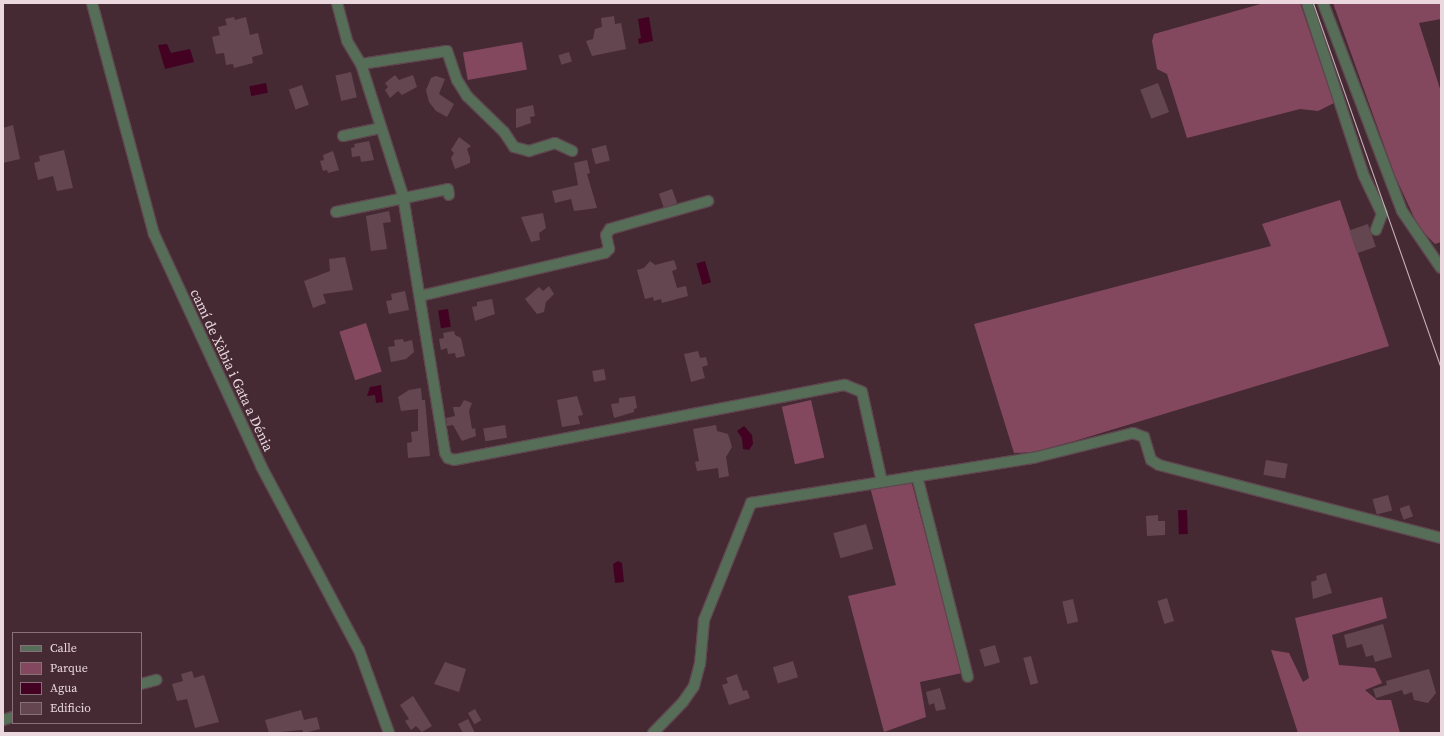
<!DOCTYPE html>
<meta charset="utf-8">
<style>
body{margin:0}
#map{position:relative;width:1444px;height:736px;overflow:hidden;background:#452a34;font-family:"Source Serif 4",serif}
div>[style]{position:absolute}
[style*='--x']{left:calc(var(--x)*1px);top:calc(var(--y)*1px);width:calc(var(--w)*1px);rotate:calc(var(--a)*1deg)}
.green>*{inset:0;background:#84485e;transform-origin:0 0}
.water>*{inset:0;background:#430222;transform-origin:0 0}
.building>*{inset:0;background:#644650;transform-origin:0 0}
.roads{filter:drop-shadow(1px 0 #5f464f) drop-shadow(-1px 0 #5f464f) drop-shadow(0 1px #5f464f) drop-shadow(0 -1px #5f464f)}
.minor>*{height:10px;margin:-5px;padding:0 5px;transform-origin:5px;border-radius:5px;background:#566e58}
.tram>*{height:1px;margin:-0.5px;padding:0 0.5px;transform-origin:0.5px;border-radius:0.5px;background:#c7b3ba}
span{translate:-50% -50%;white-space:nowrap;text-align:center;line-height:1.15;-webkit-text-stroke:3px #452a34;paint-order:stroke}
.street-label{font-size:14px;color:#ead8de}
.frame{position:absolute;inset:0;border:4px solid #ead8de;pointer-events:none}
.legend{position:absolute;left:12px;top:632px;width:130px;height:92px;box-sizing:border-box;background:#452a34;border:1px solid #877078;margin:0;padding:5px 7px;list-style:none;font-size:12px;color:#ead8de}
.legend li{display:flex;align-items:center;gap:8px;height:20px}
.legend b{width:20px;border:1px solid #877078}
</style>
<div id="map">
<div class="green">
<div style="clip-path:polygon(1264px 3px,1300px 3px,1334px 103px,1318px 111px,1300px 109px,1187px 138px,1167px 74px,1157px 69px,1152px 41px,1154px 34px)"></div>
<div style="clip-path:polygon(1333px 3px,1441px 3px,1441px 19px,1419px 23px,1441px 92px,1441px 242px,1435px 244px,1419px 228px,1395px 176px)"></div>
<div style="left:522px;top:42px;width:28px;height:60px;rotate:80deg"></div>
<div style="clip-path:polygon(1340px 200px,1389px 346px,1078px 440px,1034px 452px,1014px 453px,974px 324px,1271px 246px,1262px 224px)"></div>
<div style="left:366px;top:323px;width:51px;height:28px;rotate:72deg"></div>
<div style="left:811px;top:400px;width:59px;height:30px;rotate:77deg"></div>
<div style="clip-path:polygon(905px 481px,912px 484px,962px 673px,920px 682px,926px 717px,884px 732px,848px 596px,896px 585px,870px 487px)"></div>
<div style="clip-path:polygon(1382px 597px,1387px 618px,1332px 635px,1339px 665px,1375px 668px,1382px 683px,1365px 690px,1377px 700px,1391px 700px,1400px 733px,1298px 733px,1271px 650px,1289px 653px,1303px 682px,1309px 678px,1295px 618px)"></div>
</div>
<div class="water">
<div style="clip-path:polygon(649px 17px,653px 41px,639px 44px,638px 39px,641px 38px,638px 19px)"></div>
<div style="clip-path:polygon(167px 44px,171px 53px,190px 49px,194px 62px,165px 69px,158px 45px)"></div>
<div style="left:266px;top:83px;width:10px;height:17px;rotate:79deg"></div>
<div style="left:705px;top:261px;width:22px;height:9px;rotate:74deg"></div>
<div style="left:448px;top:309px;width:18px;height:10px;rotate:81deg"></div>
<div style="clip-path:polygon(381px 385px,383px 402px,376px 403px,375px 395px,367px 396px,370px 387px)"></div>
<div style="clip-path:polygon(744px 426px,752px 435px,753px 444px,749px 450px,743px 449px,742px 438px,737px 431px)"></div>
<div style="left:1187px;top:510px;width:24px;height:9px;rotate:88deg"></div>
<div style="clip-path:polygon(618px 561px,622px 563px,624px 582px,615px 583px,613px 564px)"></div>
</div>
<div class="building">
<div style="clip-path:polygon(614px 16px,615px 24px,621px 23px,626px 49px,592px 56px,586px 41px,593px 39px,595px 29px,602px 27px,601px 18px)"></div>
<div style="clip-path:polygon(234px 17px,235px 20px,246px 17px,250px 35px,258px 33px,263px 54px,252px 57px,253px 63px,234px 68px,233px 64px,226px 65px,224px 53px,216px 54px,212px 37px,220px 35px,218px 27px,227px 25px,225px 19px)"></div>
<div style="left:569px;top:52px;width:10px;height:11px;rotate:73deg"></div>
<div style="left:351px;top:72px;width:26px;height:16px;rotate:77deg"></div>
<div style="clip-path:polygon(395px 75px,399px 80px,413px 75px,417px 87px,402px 95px,398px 91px,390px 98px,385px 90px,388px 87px,385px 83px)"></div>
<div style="clip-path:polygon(436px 76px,445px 79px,439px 94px,454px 104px,447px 117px,436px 111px,429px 102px,426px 90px,431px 78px)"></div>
<div style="left:1158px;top:83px;width:31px;height:19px;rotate:69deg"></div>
<div style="left:302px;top:85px;width:21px;height:14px;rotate:71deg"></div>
<div style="clip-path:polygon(533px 105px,535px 116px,530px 117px,531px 123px,516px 128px,516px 109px)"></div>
<div style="clip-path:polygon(13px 125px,20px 159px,3px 163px,3px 128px)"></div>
<div style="clip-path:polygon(459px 137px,471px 146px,467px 149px,470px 158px,470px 163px,455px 169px,451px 158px,454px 153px,451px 150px)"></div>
<div style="clip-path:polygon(369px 141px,374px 160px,361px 162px,360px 156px,352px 157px,351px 148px,355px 147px,354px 144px)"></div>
<div style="left:606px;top:145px;width:16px;height:15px;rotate:76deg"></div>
<div style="clip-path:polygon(64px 150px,73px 188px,57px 191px,53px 176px,38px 180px,34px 163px,40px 161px,39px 156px)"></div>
<div style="clip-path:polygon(333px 151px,339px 170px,328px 173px,327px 170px,323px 171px,320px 161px,324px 160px,323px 155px)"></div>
<div style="clip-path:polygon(587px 160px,590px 173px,587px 174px,597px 208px,574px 211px,571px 199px,555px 203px,552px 191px,578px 185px,574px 163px)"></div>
<div style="left:672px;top:189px;width:15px;height:14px;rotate:70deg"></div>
<div style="clip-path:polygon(389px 211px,391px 222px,383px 223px,387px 249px,371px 251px,366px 216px)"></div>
<div style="clip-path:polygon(543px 213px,546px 228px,539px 233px,540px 240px,531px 242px,521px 217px)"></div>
<div style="left:1368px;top:224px;width:24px;height:20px;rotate:71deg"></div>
<div style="clip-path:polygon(345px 257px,353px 290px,323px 294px,326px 303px,313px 308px,304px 281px,330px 271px,329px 259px)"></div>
<div style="clip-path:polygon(674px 260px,677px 269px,672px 271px,677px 288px,686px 286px,688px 296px,662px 303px,661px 299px,654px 301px,653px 297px,645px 299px,637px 270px,644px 268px,650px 261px,655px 265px)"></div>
<div style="clip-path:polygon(549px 286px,554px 294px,546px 302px,544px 312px,537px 314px,525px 299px,539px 287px,543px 291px)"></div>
<div style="clip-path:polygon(405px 291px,409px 310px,389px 314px,386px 301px,392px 300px,391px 294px)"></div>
<div style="clip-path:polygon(492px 299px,495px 314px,475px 321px,472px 307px,477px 306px,477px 302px)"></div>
<div style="clip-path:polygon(454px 331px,455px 335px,461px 338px,465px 356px,456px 358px,455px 353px,448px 354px,447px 348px,441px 350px,439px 339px,444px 338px,443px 333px)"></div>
<div style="clip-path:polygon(403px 339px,404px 342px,412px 340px,414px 352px,406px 359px,391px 362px,388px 347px,395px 346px,394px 340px)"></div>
<div style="clip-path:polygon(698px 351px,700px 358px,706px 357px,708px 365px,702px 367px,705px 378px,691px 382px,684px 354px)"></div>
<div style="left:604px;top:369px;width:11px;height:12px;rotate:80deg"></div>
<div style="clip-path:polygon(421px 388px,422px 400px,425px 400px,430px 456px,408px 458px,407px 443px,412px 442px,411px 432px,418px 431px,418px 409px,401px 411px,398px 397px,409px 390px)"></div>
<div style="clip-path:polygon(577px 396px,583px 415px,578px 416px,580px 424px,562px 427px,557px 400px)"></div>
<div style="clip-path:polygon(635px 396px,637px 408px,634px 409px,634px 412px,614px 418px,611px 404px,619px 403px,619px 398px)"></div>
<div style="clip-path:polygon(464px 400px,472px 403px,469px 411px,472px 429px,475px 428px,476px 436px,462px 441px,453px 425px,447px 426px,446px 418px,455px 416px,453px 407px,460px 407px)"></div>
<div style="left:505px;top:425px;width:13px;height:22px;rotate:81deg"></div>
<div style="clip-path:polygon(716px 425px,717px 431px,728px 434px,732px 447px,726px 457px,729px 476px,719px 478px,718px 468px,697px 471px,695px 462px,699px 461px,693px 429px)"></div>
<div style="left:1266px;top:460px;width:22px;height:15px;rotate:10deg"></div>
<div style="left:1388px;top:495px;width:16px;height:16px;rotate:75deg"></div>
<div style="left:1409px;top:505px;width:12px;height:10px;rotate:70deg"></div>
<div style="clip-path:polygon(1158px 515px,1158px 521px,1165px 521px,1165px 535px,1147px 536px,1146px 516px)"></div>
<div style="left:866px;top:524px;width:26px;height:34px;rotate:74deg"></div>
<div style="clip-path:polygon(1326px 573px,1332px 593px,1313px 599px,1311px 582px,1317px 580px,1316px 576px)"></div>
<div style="left:1167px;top:598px;width:24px;height:10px;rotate:73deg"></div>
<div style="left:1073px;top:599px;width:23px;height:11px;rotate:77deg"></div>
<div style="clip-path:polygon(1383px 624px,1392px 657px,1375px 662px,1373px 655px,1366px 657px,1362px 644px,1347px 648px,1344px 635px)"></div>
<div style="left:995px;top:645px;width:18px;height:16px;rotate:74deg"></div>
<div style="left:1031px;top:656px;width:28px;height:8px;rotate:75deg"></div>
<div style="left:793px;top:661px;width:17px;height:21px;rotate:73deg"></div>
<div style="clip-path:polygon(445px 662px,466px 669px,459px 692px,434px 684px)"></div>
<div style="clip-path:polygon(1429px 669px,1436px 693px,1428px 703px,1414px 700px,1412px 692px,1404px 695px,1402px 690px,1376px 698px,1373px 689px,1387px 685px,1386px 681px)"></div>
<div style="clip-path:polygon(192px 671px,194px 678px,204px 675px,219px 722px,195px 728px,187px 699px,177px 701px,172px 684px,183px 681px,181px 674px)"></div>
<div style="clip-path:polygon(737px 674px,743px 691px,747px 690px,750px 698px,729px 705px,722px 685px,728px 683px,726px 678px)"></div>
<div style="clip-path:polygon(940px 688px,946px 709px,936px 711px,934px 703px,929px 705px,926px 692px)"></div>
<div style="clip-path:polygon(413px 696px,432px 726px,422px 732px,416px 726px,411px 730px,405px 721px,409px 719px,400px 705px)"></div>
<div style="left:475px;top:709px;width:13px;height:8px;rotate:61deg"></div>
<div style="clip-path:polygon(301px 710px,304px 720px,317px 717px,320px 729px,304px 733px,302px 730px,269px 733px,265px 720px)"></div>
<div style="clip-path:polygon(468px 719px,475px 733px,463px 733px,458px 724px)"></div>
</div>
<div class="roads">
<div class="minor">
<div style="--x:92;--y:3;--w:239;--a:75"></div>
<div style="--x:154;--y:234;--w:255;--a:65.2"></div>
<div style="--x:261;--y:466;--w:208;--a:62"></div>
<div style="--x:359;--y:650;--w:88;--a:70.1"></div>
<div style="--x:337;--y:3;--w:39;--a:75"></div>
<div style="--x:347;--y:41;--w:27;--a:59"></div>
<div style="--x:361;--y:64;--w:139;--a:72.3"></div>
<div style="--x:403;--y:196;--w:260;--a:80.7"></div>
<div style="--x:445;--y:453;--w:6;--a:59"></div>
<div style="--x:448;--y:458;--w:6;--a:18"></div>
<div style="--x:454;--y:460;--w:398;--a:-10.9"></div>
<div style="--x:845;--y:385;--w:18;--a:22"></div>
<div style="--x:862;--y:392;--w:92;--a:77.5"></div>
<div style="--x:1307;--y:3;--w:182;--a:71.8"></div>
<div style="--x:1364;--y:176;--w:42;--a:64.7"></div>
<div style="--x:1382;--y:214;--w:17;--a:111"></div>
<div style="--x:1323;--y:3;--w:222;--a:69.2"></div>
<div style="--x:1402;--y:211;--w:69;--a:55.6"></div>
<div style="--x:361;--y:64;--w:87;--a:-8.6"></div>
<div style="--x:447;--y:51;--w:31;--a:71"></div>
<div style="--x:457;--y:80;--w:19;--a:58"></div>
<div style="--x:467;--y:96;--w:52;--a:44.2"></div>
<div style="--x:504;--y:132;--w:18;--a:56"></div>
<div style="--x:514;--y:147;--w:16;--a:15"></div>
<div style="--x:529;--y:151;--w:27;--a:-17"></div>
<div style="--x:555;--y:143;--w:19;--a:25"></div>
<div style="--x:343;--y:136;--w:39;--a:-12"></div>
<div style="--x:336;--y:212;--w:114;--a:-11.6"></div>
<div style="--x:448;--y:189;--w:6;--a:81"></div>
<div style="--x:420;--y:296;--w:190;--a:-13.1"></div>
<div style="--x:605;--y:253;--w:6;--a:-45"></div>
<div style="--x:609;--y:249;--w:14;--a:-102"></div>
<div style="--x:606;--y:235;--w:7;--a:-56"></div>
<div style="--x:610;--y:229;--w:102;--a:-15.9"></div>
<div style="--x:917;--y:476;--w:207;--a:75.8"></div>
<div style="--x:141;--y:684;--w:16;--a:-15"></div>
<div style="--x:3;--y:720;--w:10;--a:-17"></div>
<div style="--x:653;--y:733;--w:43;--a:-45.9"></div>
<div style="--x:683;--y:702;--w:19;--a:-55"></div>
<div style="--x:694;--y:686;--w:23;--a:-75"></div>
<div style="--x:700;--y:664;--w:44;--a:-84.8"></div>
<div style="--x:704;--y:620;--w:126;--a:-68.1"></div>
<div style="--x:751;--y:503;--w:286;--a:-9.1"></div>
<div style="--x:1033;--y:458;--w:103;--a:-14"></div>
<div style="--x:1133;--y:433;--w:12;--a:20"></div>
<div style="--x:1144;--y:437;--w:24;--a:73"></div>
<div style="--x:1151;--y:460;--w:9;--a:32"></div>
<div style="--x:1159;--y:465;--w:291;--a:14.5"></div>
</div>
</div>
<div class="tram">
<div style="--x:1313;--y:3;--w:387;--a:70.7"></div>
</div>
<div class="street-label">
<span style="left:232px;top:370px;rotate:65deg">camí de Xàbia i Gata a Dénia</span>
</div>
<div class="frame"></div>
<ul class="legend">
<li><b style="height:5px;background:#566e58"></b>Calle</li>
<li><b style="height:11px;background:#84485e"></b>Parque</li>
<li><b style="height:11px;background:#430222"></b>Agua</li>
<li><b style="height:11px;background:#644650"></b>Edificio</li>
</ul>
</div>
